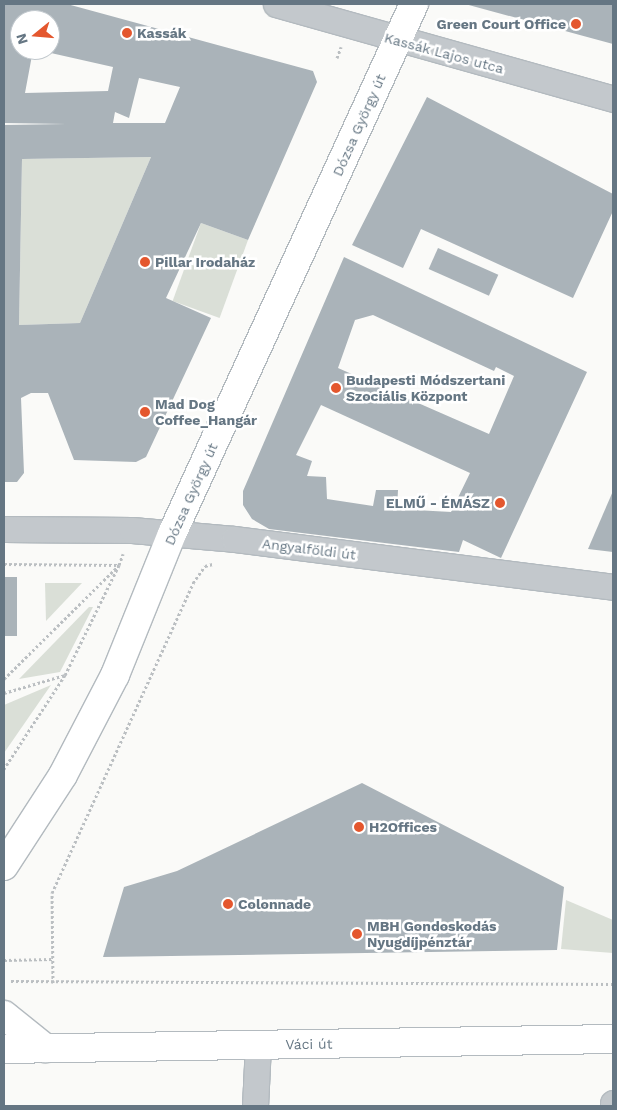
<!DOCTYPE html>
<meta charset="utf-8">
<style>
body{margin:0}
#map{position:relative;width:617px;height:1110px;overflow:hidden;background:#fafaf8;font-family:"Work Sans",sans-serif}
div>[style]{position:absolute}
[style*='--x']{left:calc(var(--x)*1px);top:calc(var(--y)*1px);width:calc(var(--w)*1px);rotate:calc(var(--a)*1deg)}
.green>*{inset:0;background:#dadfd7;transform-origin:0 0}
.building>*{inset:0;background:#aab3b9;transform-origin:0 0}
.path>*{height:3px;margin-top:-1.5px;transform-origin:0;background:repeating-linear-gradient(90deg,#bbbfc2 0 2.5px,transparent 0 5px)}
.roads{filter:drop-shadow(1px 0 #b3babf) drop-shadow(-1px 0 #b3babf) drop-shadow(0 1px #b3babf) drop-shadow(0 -1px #b3babf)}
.minor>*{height:25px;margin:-12.5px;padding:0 12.5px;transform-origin:12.5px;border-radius:12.5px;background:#c3c8cc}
.secondary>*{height:28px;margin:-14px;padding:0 14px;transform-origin:14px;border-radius:14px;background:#fff}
.dots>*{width:14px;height:14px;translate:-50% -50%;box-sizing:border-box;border:2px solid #fff;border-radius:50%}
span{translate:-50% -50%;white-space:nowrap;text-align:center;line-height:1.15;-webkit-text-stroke:5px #fff;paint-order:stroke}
.poi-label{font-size:14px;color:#657683;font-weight:700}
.right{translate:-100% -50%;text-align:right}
.left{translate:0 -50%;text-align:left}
.street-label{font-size:14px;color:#657683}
.frame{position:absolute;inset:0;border:5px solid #657683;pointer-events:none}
.north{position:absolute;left:10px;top:10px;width:50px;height:50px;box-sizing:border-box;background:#fff;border:1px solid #c1c8cd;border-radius:50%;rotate:253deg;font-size:14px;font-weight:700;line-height:20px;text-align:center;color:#657683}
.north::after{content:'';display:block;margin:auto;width:18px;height:22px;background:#e4572e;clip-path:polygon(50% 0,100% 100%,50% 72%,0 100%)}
</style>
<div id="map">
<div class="green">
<div style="clip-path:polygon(151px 157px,80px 323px,19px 325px,22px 159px)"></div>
<div style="left:201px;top:223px;width:50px;height:83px;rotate:20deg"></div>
<div style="clip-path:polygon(45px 583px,82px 583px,46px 621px)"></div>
<div style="clip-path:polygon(89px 607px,93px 607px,60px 672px,19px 679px)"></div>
<div style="clip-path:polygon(51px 685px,4px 753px,4px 705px)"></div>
<div style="clip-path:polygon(566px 900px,613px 920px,613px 953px,561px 949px)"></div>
</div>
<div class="building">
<div style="clip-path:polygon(evenodd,4px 4px,67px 4px,313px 71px,317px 82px,248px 240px,201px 223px,166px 298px,211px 318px,146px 457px,136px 462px,74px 460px,48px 393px,31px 393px,21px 398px,24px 473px,17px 482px,4px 482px,4px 125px,66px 124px,4px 123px,4px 4px,20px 20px,50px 20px,50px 50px,42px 51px,113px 67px,108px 91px,25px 93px,33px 50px,20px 50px,20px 20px,4px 4px,139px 78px,180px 87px,165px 123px,113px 123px,115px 112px,129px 118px,139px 78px,4px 4px,151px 157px,80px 323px,19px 325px,22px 159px,151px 157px)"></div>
<div style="clip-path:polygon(465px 4px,613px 4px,613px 44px)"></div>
<div style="clip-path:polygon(427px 97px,613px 194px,613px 211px,573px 298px,421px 229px,403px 268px,352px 245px)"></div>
<div style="left:438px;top:248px;width:66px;height:23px;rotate:24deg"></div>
<div style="clip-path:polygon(evenodd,344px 257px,587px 372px,501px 558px,463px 540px,459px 552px,269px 529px,252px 519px,243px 505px,243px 491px,344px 257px,373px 315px,494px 371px,496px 367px,514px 376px,489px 434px,338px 368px,355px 320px,373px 315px,344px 257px,321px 405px,470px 473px,451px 512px,397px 509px,398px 490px,376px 490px,373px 506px,327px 499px,326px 477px,307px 476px,312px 461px,296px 455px,321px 405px)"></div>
<div style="clip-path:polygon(613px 491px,613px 552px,588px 549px)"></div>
<div style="left:4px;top:577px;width:13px;height:59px"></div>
<div style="clip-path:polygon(362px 783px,564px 887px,557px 950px,103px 957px,124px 887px,177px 871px)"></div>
</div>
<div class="path">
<div style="--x:337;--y:58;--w:12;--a:-70"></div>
<div style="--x:4;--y:564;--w:115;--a:0.5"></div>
<div style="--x:119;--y:565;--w:123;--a:116.1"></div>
<div style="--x:65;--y:675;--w:112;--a:123"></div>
<div style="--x:4;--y:679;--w:162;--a:-44.7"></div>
<div style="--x:119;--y:565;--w:12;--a:-70"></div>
<div style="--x:4;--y:693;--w:64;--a:-16.4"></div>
<div style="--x:4;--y:960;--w:48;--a:-1.2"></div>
<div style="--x:11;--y:981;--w:602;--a:0.29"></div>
<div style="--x:53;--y:983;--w:90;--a:-90.6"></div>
<div style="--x:52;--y:893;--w:341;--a:-65.5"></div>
<div style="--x:193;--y:583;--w:21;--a:-55"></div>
<div style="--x:205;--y:566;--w:8;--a:-14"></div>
</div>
<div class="roads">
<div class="minor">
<div style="--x:276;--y:4;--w:350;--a:15.7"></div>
<div style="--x:4;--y:529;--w:128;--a:0.4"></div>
<div style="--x:132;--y:530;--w:102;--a:5"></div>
<div style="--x:234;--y:539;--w:382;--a:7.2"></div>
<div style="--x:255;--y:1106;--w:61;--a:-87.2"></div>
<div style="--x:613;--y:1106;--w:3;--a:-90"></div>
</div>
<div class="secondary">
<div style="--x:4;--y:866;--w:108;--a:-57"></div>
<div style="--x:63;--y:775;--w:113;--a:-62.5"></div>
<div style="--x:115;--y:675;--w:152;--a:-68"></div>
<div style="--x:172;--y:534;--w:583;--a:-65.46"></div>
<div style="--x:4;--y:1015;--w:53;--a:38.8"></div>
<div style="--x:4;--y:1049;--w:609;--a:-0.94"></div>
</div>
</div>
<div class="dots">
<div style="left:576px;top:24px;background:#e4572e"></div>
<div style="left:127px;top:33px;background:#e4572e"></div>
<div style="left:145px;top:262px;background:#e4572e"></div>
<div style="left:336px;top:388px;background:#e4572e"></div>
<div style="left:145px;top:412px;background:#e4572e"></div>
<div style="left:500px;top:503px;background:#e4572e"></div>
<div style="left:359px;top:827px;background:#e4572e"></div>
<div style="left:228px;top:904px;background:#e4572e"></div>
<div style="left:357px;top:934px;background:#e4572e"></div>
</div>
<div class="poi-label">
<span class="right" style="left:566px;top:24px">Green Court Office</span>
<span class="left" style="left:137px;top:33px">Kassák</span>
<span class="left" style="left:155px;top:262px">Pillar Irodaház</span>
<span class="left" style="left:346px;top:388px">Budapesti Módszertani<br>Szociális Központ</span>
<span class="left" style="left:155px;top:412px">Mad Dog<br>Coffee_Hangár</span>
<span class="right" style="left:490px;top:503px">ELMŰ - ÉMÁSZ</span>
<span class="left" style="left:369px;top:827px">H2Offices</span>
<span class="left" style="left:238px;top:904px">Colonnade</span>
<span class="left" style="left:367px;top:934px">MBH Gondoskodás<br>Nyugdíjpénztár</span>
</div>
<div class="street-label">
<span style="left:444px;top:53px;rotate:15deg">Kassák Lajos utca</span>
<span style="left:359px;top:125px;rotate:-66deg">Dózsa György út</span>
<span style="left:191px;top:494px;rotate:-66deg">Dózsa György út</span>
<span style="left:309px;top:549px;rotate:7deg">Angyalföldi út</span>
<span style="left:309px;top:1044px;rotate:-1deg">Váci út</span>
</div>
<div class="frame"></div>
<div class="north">N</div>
</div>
